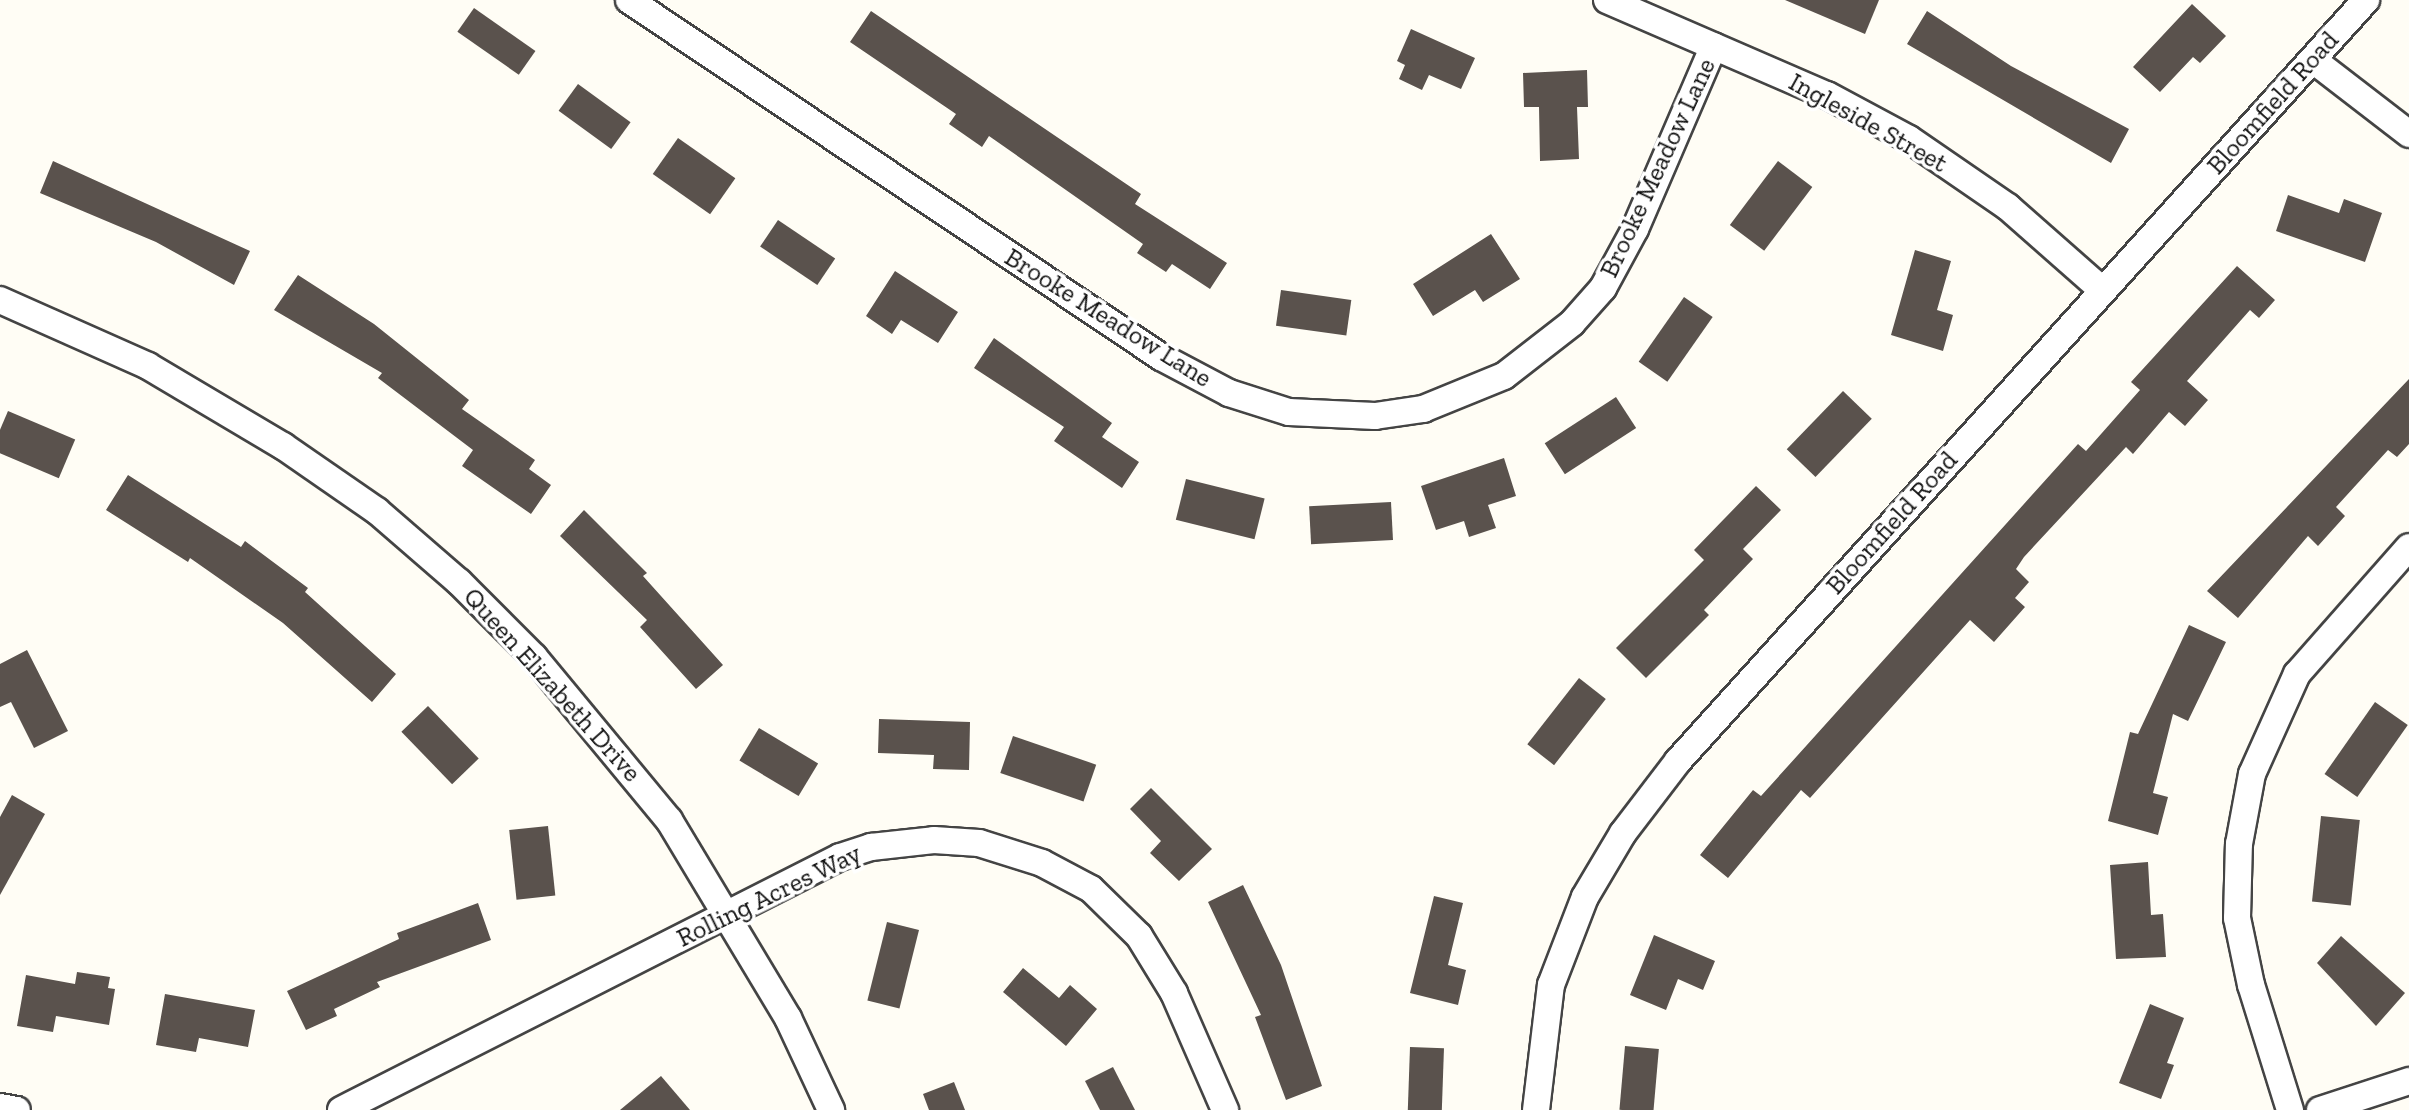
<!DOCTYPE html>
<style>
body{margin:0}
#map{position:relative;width:2409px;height:1110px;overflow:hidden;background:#fffdf5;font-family:"Zilla Slab",serif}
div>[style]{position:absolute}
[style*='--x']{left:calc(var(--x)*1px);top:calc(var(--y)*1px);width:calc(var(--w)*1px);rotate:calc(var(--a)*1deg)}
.building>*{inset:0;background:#5a524d;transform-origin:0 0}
.roads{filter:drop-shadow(2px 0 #444) drop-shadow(-2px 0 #444) drop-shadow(0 2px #444) drop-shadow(0 -2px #444)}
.minor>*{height:26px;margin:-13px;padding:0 13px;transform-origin:13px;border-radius:13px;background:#fff}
span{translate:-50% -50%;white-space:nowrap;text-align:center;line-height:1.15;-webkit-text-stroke:7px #fff;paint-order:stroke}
.street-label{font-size:26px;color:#111}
</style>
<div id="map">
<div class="building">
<div style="clip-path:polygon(1785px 0,1879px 0,1865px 34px)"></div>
<div style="clip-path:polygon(2192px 4px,2226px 36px,2200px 63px,2193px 57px,2160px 92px,2133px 67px)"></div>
<div style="left:474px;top:8px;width:75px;height:29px;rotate:35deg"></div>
<div style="clip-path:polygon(871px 11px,1141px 194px,1135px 204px,1227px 263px,1210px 289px,1172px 264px,1166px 272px,1137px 253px,1143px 244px,989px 136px,982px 147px,949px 124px,956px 114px,850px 42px)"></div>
<div style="clip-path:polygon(1927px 11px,2011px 66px,2129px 129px,2111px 163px,1907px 44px)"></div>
<div style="clip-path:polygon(1411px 29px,1475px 58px,1461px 89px,1429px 75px,1422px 90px,1399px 79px,1405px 65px,1397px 61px)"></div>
<div style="clip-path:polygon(1587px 70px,1588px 107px,1577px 107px,1579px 159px,1540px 161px,1539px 107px,1524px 107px,1523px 73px)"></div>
<div style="left:578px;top:84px;width:65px;height:33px;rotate:36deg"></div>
<div style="left:678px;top:138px;width:70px;height:44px;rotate:35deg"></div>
<div style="clip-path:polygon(53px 161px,250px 251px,234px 285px,156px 242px,40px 193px)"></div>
<div style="left:1778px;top:161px;width:43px;height:80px;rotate:37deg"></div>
<div style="clip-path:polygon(2288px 195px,2339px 213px,2344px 199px,2382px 213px,2365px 262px,2276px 231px)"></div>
<div style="left:778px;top:220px;width:69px;height:32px;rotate:34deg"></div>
<div style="clip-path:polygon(1491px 234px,1520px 279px,1483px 302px,1475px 290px,1433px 316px,1413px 284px)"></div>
<div style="clip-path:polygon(1915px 250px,1951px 261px,1937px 310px,1953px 315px,1943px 351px,1891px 335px)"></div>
<div style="clip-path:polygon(2237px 266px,2275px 300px,2259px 318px,2250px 310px,2187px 381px,2208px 400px,2185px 426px,2169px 412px,2133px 454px,2126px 447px,2024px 557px,2016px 569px,2029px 582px,2015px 598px,2025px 607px,1994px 642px,1970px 620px,1810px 798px,1801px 790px,1728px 878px,1700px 855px,1753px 790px,1761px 796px,2078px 444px,2086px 451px,2140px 390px,2131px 382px)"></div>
<div style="clip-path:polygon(895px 271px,958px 312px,938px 343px,901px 320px,892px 334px,866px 316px)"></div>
<div style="clip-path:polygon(298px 275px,374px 324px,469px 400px,462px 409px,535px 460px,529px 469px,551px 485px,531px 514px,462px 466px,473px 450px,378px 378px,382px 373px,274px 310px)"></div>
<div style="left:1281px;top:290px;width:71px;height:36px;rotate:8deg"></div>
<div style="left:1684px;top:297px;width:35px;height:79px;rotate:35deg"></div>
<div style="clip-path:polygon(994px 338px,1112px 423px,1102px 437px,1139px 462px,1122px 488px,1054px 441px,1064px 427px,974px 368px)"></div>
<div style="clip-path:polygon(2409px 379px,2409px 444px,2397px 457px,2388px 450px,2336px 507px,2345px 516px,2318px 546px,2308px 536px,2238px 618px,2207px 591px)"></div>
<div style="left:1843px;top:391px;width:40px;height:81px;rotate:44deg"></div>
<div style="left:1616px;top:397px;width:37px;height:85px;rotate:57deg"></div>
<div style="left:8px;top:411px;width:73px;height:42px;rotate:23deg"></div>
<div style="clip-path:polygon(1504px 458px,1516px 496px,1488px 505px,1496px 528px,1469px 537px,1464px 521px,1436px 530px,1421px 486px)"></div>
<div style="clip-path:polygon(128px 475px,241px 547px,245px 541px,308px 588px,305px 592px,396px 674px,372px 702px,283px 623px,190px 558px,188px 562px,106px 510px)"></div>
<div style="left:1186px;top:479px;width:81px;height:42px;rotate:14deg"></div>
<div style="clip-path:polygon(1756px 486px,1781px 510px,1743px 549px,1753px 559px,1704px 610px,1709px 615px,1646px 678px,1616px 648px,1704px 560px,1694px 550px)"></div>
<div style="left:1391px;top:502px;width:38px;height:82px;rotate:87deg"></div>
<div style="clip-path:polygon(584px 510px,647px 573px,643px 576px,723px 665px,696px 689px,640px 627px,647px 620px,560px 536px)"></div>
<div style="clip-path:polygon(2189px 625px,2226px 642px,2188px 721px,2173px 714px,2153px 793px,2168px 797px,2158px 835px,2108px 821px,2130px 732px,2138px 734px)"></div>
<div style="clip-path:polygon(27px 650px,68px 731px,34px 748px,11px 702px,0 707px,0 664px)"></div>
<div style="left:1579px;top:678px;width:34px;height:84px;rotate:38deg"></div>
<div style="left:2375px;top:702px;width:40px;height:88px;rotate:35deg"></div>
<div style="left:428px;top:706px;width:73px;height:37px;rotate:46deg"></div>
<div style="clip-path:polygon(879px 719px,970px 722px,969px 770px,933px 769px,934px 755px,878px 753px)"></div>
<div style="left:759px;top:728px;width:69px;height:38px;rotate:31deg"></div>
<div style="left:1013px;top:736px;width:88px;height:39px;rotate:19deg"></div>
<div style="clip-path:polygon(1151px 788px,1212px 849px,1179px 881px,1150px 853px,1161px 841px,1130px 809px)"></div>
<div style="clip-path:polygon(12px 795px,45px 814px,0 895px,0 817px)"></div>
<div style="left:2321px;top:816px;width:39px;height:86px;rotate:6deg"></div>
<div style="left:548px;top:826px;width:70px;height:39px;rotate:84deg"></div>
<div style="clip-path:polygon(2148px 862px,2151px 915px,2163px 914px,2166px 957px,2116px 959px,2110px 865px)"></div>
<div style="clip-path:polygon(1243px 885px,1281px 965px,1322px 1086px,1286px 1100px,1255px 1017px,1261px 1015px,1208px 902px)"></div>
<div style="clip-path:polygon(1434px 896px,1463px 903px,1448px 965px,1466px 970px,1458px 1005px,1410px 993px)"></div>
<div style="clip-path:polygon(478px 903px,491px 940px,377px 982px,380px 987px,334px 1009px,337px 1016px,306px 1030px,287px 991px,399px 939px,397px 933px)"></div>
<div style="left:887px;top:922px;width:33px;height:81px;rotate:14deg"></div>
<div style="clip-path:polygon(1654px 935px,1715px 961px,1703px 990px,1678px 979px,1666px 1010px,1630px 995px)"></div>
<div style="clip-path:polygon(2341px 936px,2405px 993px,2376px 1026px,2317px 963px)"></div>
<div style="clip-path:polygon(1023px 968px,1059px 998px,1070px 985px,1097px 1009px,1066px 1046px,1003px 992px)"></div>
<div style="clip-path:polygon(77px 972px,110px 977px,108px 988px,115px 989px,109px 1025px,56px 1016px,53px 1032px,17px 1026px,26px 975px,75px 984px)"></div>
<div style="clip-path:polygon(165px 994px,255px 1010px,248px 1047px,199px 1038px,196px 1052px,156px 1045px)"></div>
<div style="clip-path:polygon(2150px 1004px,2184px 1018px,2167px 1063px,2174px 1065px,2161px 1099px,2119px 1083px)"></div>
<div style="left:1625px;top:1046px;width:34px;height:64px;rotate:5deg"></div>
<div style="left:1410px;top:1047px;width:34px;height:63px;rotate:2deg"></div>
<div style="clip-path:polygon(1113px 1067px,1135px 1110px,1100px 1110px,1085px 1081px)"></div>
<div style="clip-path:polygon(661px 1076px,690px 1110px,620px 1110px)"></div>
<div style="clip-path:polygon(954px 1082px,965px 1110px,929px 1110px,923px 1094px)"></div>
</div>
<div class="roads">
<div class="minor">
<div style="--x:629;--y:0;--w:641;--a:33.86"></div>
<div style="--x:1161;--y:357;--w:77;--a:27.9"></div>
<div style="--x:1229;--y:393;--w:63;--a:17.6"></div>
<div style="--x:1289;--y:412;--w:86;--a:2.7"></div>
<div style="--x:1375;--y:416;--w:49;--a:-8.3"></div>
<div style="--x:1423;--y:409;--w:87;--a:-22.2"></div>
<div style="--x:1504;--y:376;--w:86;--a:-37.9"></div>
<div style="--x:1572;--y:323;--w:47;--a:-48.5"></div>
<div style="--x:1603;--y:288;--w:67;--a:-61.5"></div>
<div style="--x:1635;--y:229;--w:199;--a:-66.7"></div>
<div style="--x:1607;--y:0;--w:240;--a:23.4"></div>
<div style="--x:1827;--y:95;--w:93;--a:28.2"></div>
<div style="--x:1909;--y:139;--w:120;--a:34.5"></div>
<div style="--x:2008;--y:207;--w:125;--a:41.4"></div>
<div style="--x:2313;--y:60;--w:121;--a:37.6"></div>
<div style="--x:0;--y:300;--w:162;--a:24"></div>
<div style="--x:148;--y:366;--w:157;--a:30.7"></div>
<div style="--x:283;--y:446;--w:114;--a:34.7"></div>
<div style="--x:377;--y:511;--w:108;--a:40.9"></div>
<div style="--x:459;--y:582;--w:106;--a:45"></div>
<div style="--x:534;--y:657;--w:212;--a:50.4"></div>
<div style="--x:669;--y:820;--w:231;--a:59"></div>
<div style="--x:788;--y:1018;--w:102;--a:64.9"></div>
<div style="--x:0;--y:1107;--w:17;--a:10"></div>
<div style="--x:341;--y:1110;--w:559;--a:-26.89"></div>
<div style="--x:840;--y:857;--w:33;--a:-18"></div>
<div style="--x:871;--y:847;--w:63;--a:-6.3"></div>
<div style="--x:934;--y:840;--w:45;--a:3.8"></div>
<div style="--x:979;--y:843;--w:66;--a:17.6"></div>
<div style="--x:1042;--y:863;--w:55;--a:28"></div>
<div style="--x:1091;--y:889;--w:67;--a:44.4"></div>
<div style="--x:1139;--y:936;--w:67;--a:58.4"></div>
<div style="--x:1174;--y:993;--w:128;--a:66.4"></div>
<div style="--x:1536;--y:1110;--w:126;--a:-83.2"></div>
<div style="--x:1551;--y:985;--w:94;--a:-68.9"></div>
<div style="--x:1585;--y:897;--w:74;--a:-59.3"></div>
<div style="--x:1623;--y:833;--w:91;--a:-52.6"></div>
<div style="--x:1678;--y:761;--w:1026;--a:-47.88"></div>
<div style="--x:2290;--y:1110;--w:131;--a:-107.3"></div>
<div style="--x:2251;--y:985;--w:68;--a:-101.8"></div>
<div style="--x:2237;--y:918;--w:74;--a:-88.5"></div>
<div style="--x:2239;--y:844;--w:71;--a:-79.5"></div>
<div style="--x:2252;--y:774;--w:110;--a:-65.8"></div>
<div style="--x:2297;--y:674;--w:169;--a:-48.6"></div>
<div style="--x:2320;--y:1110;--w:94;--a:-18"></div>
</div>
</div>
<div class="street-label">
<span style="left:2273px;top:103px;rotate:-48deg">Bloomfield Road</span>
<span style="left:1868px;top:123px;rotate:29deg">Ingleside Street</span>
<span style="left:1658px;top:168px;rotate:-65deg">Brooke Meadow Lane</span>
<span style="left:1108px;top:318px;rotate:32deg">Brooke Meadow Lane</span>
<span style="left:1892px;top:523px;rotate:-48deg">Bloomfield Road</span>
<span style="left:552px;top:685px;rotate:48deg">Queen Elizabeth Drive</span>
<span style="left:769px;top:896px;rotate:-26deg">Rolling Acres Way</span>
</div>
</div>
